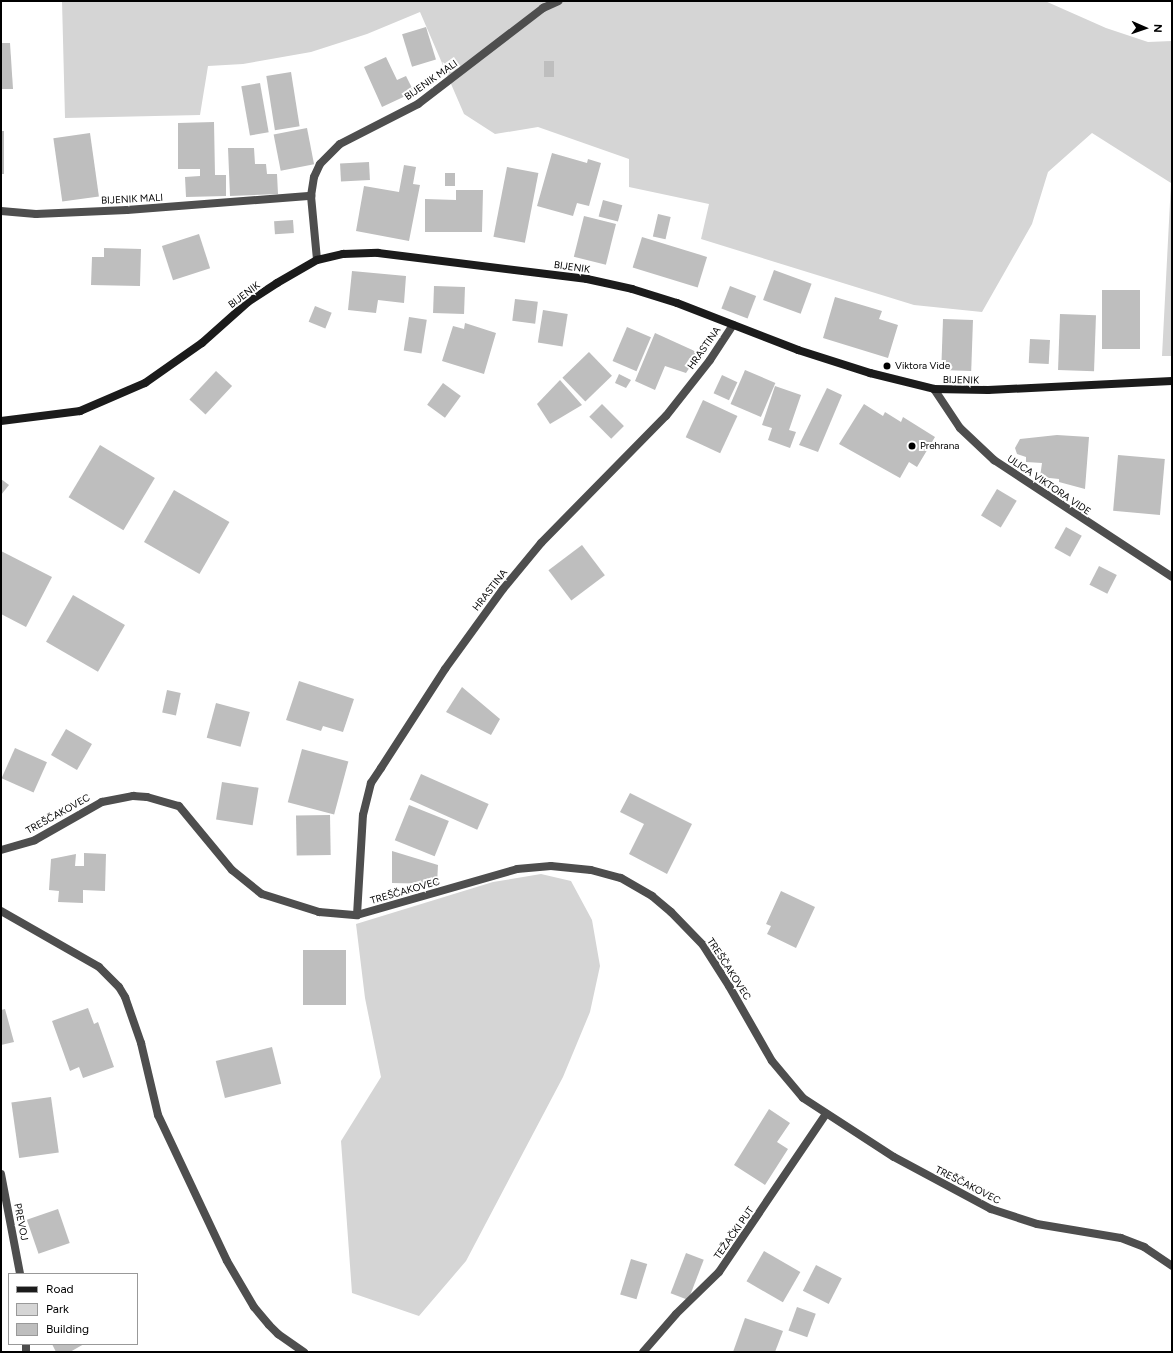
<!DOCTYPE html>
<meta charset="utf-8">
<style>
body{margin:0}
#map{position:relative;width:1173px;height:1353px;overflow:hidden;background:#fff;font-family:Figtree,sans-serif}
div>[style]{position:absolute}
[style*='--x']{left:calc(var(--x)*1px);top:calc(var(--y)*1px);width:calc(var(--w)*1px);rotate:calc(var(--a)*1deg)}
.green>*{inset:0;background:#d5d5d5}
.building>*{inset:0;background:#bebebe;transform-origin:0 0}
.street>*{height:8px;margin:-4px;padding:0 4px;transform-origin:4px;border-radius:4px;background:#4e4e4e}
.secondary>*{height:8px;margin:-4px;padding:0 4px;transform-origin:4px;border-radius:4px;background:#1b1b1b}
.dots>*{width:11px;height:11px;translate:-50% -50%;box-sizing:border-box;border:2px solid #fff;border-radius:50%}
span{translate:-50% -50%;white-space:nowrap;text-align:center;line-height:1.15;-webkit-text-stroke:4px #fff;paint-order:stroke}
.street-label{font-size:10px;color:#000}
.poi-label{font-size:10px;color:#000}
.left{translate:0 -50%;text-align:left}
.frame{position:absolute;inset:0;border:2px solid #000;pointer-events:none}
.legend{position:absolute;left:8px;top:1273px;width:130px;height:72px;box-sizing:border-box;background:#fff;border:1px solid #999;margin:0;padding:5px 7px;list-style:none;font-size:12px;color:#000}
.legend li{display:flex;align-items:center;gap:8px;height:20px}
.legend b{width:20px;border:1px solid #999}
.north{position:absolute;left:1125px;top:8px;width:40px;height:40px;-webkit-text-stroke:3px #fff;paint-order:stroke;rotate:92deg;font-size:11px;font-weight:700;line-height:16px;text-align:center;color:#000}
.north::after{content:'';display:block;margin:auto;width:14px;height:18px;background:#000;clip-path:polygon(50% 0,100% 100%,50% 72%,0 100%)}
</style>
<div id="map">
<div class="green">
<div style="clip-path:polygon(62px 1px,1045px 1px,1106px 28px,1148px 42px,1172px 41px,1172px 356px,1162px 356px,1171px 183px,1092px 133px,1048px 172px,1032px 224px,982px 312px,914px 305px,701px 239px,709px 204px,629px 187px,629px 159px,538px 127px,495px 134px,464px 114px,420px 12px,367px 34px,311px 52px,243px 64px,208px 66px,200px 115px,65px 118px)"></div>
<div style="clip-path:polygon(541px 874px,571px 881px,592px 920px,600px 966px,590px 1012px,563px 1077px,466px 1261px,419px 1316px,352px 1293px,341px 1141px,381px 1077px,365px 998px,356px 924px,493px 882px)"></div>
</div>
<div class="building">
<div style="left:426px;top:27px;width:34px;height:25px;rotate:73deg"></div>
<div style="clip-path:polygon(1px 43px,10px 43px,13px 89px,1px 89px)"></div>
<div style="clip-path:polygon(386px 57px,397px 80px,406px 76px,414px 92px,382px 107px,364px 67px)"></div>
<div style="left:544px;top:61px;width:10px;height:16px"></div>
<div style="left:291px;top:72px;width:55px;height:25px;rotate:81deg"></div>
<div style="left:260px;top:83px;width:50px;height:19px;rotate:80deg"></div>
<div style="clip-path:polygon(214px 122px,215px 175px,226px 175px,226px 196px,186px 197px,185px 177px,200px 176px,200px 169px,178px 169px,178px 123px)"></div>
<div style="left:307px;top:128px;width:37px;height:34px;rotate:79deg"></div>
<div style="left:1px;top:131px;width:3px;height:43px"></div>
<div style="left:90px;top:133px;width:64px;height:37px;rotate:82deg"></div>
<div style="clip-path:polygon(228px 148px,254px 148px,255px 164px,266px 164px,267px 174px,277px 174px,278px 194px,230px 196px)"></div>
<div style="clip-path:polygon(552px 153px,587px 163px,588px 159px,601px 163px,589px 206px,577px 203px,573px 216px,537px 206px)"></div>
<div style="left:369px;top:162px;width:18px;height:29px;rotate:87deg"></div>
<div style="clip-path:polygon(404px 165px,416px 167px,413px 184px,420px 185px,409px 241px,356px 231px,364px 186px,399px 192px)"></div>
<div style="left:507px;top:167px;width:32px;height:71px;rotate:11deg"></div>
<div style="left:445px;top:173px;width:10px;height:13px"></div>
<div style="clip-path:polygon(456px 190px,483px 190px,482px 232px,425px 232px,425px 199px,456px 200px)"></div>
<div style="left:603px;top:200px;width:20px;height:17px;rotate:15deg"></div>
<div style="left:658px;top:214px;width:13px;height:23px;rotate:13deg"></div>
<div style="left:584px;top:216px;width:33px;height:42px;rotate:14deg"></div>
<div style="left:293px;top:220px;width:13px;height:19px;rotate:86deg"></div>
<div style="left:199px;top:234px;width:36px;height:39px;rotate:72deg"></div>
<div style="left:642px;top:237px;width:68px;height:32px;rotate:17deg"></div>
<div style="clip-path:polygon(104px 248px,141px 249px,140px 286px,91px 285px,92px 257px,104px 257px)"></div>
<div style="left:774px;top:270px;width:40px;height:32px;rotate:20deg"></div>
<div style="clip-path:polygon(352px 271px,406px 276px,404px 303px,378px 300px,376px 313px,348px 310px)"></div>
<div style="left:434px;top:286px;width:31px;height:27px;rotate:2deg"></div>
<div style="left:730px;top:286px;width:28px;height:24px;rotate:21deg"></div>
<div style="left:1102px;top:290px;width:38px;height:59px"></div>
<div style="clip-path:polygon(835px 297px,882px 311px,879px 319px,898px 325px,888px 358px,823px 338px)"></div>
<div style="left:515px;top:299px;width:23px;height:22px;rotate:7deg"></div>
<div style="left:315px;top:306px;width:18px;height:17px;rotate:22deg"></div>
<div style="left:543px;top:310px;width:25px;height:33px;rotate:9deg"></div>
<div style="left:1060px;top:314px;width:36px;height:56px;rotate:2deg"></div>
<div style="left:409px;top:317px;width:18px;height:34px;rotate:9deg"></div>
<div style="left:943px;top:319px;width:30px;height:51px;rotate:2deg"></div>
<div style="clip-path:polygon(465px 323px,496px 333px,484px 374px,442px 361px,453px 326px,464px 329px)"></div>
<div style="left:627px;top:327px;width:26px;height:37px;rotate:23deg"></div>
<div style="clip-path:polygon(655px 333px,699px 353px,686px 373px,665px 366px,655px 390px,635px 381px)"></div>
<div style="left:1030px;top:339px;width:20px;height:24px;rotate:3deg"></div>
<div style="left:589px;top:352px;width:33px;height:37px;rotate:46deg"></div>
<div style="left:745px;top:370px;width:33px;height:37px;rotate:23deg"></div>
<div style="left:216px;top:371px;width:22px;height:39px;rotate:43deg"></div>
<div style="clip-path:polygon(619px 374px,631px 380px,626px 388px,615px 383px)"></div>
<div style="left:722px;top:375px;width:17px;height:20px;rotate:25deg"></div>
<div style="clip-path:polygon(560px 380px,582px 405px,550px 424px,537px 404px)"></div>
<div style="left:443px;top:383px;width:22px;height:27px;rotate:36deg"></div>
<div style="clip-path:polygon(775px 386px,801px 395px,789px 430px,796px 432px,790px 448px,768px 440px,772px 428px,762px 425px)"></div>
<div style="clip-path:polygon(827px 388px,842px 395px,818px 452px,799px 445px)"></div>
<div style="left:703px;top:400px;width:38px;height:41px;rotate:25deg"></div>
<div style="left:602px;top:404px;width:31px;height:18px;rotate:45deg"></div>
<div style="clip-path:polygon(864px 404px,883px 416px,885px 412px,901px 422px,903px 417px,935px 437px,917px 467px,909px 462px,900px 478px,839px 444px)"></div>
<div style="clip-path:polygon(1057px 435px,1089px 437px,1085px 489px,1059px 482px,1059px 479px,1040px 477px,1042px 463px,1026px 462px,1026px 457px,1017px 454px,1015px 448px,1020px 439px)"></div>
<div style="left:100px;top:445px;width:64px;height:61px;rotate:31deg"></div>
<div style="left:1118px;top:455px;width:47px;height:56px;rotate:5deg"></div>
<div style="clip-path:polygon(1px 479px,9px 485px,1px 495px)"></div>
<div style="left:997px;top:489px;width:23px;height:31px;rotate:31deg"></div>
<div style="left:174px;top:490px;width:64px;height:60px;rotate:30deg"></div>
<div style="left:1066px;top:527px;width:18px;height:24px;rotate:29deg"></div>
<div style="left:582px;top:545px;width:38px;height:42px;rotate:53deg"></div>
<div style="clip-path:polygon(1px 551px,52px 577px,26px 627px,1px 614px)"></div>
<div style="left:1099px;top:566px;width:20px;height:21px;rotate:27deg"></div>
<div style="left:73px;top:595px;width:60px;height:54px;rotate:30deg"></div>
<div style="clip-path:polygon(299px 681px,354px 699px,343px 732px,323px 726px,321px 731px,286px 720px)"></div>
<div style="clip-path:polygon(462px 687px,500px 719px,491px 735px,446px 712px)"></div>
<div style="left:167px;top:690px;width:14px;height:23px;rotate:12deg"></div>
<div style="left:216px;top:703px;width:35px;height:36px;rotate:15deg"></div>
<div style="left:66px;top:729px;width:30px;height:30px;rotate:30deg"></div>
<div style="left:15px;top:748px;width:35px;height:33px;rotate:24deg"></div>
<div style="left:302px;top:749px;width:48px;height:55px;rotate:15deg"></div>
<div style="left:421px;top:774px;width:74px;height:28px;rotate:24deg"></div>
<div style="left:222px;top:782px;width:37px;height:38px;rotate:9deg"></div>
<div style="clip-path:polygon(630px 793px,692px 824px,667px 874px,629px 854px,644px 824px,620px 812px)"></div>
<div style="left:409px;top:805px;width:43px;height:38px;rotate:22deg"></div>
<div style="left:330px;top:815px;width:40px;height:34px;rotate:89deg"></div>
<div style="clip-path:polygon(392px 851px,438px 865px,437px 884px,392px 883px)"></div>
<div style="clip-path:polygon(84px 853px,106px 854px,105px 891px,83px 890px,83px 903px,58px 902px,59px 891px,49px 890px,51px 859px,76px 854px,75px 866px,84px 866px)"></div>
<div style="clip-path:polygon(781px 891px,815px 907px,796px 948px,767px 934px,771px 926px,766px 924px)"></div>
<div style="left:303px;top:950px;width:43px;height:55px"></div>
<div style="clip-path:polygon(88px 1008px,94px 1024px,98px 1022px,114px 1067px,83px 1078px,79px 1067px,70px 1071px,52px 1021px)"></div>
<div style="clip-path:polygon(5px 1009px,14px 1042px,1px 1045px,1px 1010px)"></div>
<div style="left:272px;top:1047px;width:38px;height:58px;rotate:76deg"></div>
<div style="left:51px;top:1097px;width:56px;height:40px;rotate:82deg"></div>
<div style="clip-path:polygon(769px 1109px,790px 1123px,777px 1142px,788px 1149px,765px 1185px,734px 1165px)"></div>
<div style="left:58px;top:1209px;width:36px;height:33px;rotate:71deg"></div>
<div style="left:764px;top:1251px;width:42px;height:35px;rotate:30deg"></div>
<div style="left:686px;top:1253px;width:19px;height:43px;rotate:21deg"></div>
<div style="left:631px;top:1259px;width:17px;height:37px;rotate:17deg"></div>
<div style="left:816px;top:1265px;width:29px;height:29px;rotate:27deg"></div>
<div style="left:797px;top:1307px;width:20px;height:25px;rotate:20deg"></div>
<div style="clip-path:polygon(745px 1318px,783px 1331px,775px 1352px,733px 1352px)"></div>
<div style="clip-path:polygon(52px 1344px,84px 1344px,70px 1352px,56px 1352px)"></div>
</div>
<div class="street">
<div style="--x:311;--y:196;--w:19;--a:-81"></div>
<div style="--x:314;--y:177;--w:14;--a:-65"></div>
<div style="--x:320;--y:164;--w:28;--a:-45"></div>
<div style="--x:340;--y:144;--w:88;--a:-27.1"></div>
<div style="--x:418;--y:104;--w:158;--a:-37.5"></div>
<div style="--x:543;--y:8;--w:17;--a:-24"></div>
<div style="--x:1;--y:211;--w:35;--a:5"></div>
<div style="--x:36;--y:214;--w:91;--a:-2.5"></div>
<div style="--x:127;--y:210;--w:185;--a:-4.4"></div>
<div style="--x:311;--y:196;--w:64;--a:84.6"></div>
<div style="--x:934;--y:389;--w:47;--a:56.3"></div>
<div style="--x:960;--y:428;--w:47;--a:43.3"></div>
<div style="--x:994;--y:460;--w:213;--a:33.3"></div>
<div style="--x:1;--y:850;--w:35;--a:-16"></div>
<div style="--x:35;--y:840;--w:77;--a:-29.6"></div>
<div style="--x:102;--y:802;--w:32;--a:-11"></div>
<div style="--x:133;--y:796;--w:14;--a:4"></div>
<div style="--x:147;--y:797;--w:33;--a:16"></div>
<div style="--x:179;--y:806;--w:83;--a:50.4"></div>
<div style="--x:232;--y:870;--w:38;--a:39"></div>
<div style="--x:262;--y:894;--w:60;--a:17.5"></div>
<div style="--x:319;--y:912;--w:38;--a:5"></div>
<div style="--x:357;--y:915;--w:166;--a:-16"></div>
<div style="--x:517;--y:869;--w:34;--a:-5"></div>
<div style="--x:551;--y:866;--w:40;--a:5.7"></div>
<div style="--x:591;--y:870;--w:31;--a:15"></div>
<div style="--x:621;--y:878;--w:36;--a:30"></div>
<div style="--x:652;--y:896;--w:25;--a:40"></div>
<div style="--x:671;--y:912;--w:46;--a:45.9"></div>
<div style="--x:703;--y:945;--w:49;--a:57.6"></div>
<div style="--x:729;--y:986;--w:86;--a:60.2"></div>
<div style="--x:772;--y:1061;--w:48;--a:50"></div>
<div style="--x:803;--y:1098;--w:108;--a:33"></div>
<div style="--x:894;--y:1157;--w:110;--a:28.2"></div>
<div style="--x:991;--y:1209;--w:48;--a:18.1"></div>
<div style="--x:1037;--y:1224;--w:85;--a:9.5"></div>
<div style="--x:1121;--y:1238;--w:25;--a:21"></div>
<div style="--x:1144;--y:1247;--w:34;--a:34"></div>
<div style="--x:1;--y:911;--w:113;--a:29.7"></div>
<div style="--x:99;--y:967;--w:28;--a:45"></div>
<div style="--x:119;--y:987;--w:12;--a:59"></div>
<div style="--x:125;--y:997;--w:49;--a:70.8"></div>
<div style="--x:141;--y:1043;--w:74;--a:76.7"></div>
<div style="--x:158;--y:1115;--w:161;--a:64.7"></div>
<div style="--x:227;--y:1261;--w:53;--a:59.6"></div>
<div style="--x:254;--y:1307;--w:23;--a:50"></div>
<div style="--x:269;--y:1325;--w:13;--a:45"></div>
<div style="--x:278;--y:1334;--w:32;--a:35"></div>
<div style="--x:357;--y:915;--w:100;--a:-86.6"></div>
<div style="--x:363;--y:815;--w:33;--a:-76"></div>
<div style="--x:371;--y:783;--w:18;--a:-56"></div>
<div style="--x:381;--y:768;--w:118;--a:-57.1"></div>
<div style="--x:445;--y:669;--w:99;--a:-54.1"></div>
<div style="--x:503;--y:589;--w:60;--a:-50.4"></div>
<div style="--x:541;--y:543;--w:178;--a:-45.5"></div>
<div style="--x:666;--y:416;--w:71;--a:-51.8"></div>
<div style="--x:710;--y:360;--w:42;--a:-56.7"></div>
<div style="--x:1;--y:1174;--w:102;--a:79.2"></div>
<div style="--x:26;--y:1344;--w:8;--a:90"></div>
<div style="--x:643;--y:1352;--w:50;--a:-49"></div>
<div style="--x:676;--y:1314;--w:60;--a:-44.3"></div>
<div style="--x:719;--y:1272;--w:191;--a:-55.9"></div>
</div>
<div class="secondary">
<div style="--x:1;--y:421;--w:80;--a:-7.2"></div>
<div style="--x:80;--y:411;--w:71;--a:-23.3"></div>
<div style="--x:145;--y:383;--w:70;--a:-35.1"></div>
<div style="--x:202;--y:343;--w:62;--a:-41.7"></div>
<div style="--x:248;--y:302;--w:35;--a:-33"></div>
<div style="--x:277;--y:283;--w:46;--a:-29.9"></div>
<div style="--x:317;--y:260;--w:27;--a:-13"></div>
<div style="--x:343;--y:254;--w:35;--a:-2"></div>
<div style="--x:378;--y:253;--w:211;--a:7.1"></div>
<div style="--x:587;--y:279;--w:46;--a:12.5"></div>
<div style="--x:632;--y:289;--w:47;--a:17.3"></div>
<div style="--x:677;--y:303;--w:130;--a:21.2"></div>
<div style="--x:798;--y:350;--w:76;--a:17.7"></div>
<div style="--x:870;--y:373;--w:66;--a:14"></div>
<div style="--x:934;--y:389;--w:54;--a:1.1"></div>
<div style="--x:988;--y:390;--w:184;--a:-2.8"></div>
</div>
<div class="dots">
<div style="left:887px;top:366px;background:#000"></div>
<div style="left:912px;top:446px;background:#000"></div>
</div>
<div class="street-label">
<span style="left:431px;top:80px;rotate:-35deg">BIJENIK MALI</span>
<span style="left:132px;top:199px;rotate:-3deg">BIJENIK MALI</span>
<span style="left:572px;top:267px;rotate:8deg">BIJENIK</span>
<span style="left:244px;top:295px;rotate:-37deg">BIJENIK</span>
<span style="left:704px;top:348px;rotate:-55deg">HRASTINA</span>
<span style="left:961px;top:380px;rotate:1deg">BIJENIK</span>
<span style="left:1049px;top:485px;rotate:34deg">ULICA VIKTORA VIDE</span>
<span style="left:490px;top:590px;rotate:-52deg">HRASTINA</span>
<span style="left:58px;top:814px;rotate:-29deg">TREŠČAKOVEC</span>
<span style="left:405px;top:891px;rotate:-16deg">TREŠČAKOVEC</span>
<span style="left:729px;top:969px;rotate:57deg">TREŠČAKOVEC</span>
<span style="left:968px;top:1185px;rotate:27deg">TREŠČAKOVEC</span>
<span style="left:21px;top:1222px;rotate:79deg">PREVOJ</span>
<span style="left:734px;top:1233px;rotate:-55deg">TEŽAČKI PUT</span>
</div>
<div class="poi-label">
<span class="left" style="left:895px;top:366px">Viktora Vide</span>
<span class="left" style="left:920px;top:446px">Prehrana</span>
</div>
<div class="frame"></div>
<ul class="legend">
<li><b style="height:5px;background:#1b1b1b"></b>Road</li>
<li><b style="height:11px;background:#d5d5d5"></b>Park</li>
<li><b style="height:11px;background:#bebebe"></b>Building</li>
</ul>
<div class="north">N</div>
</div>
